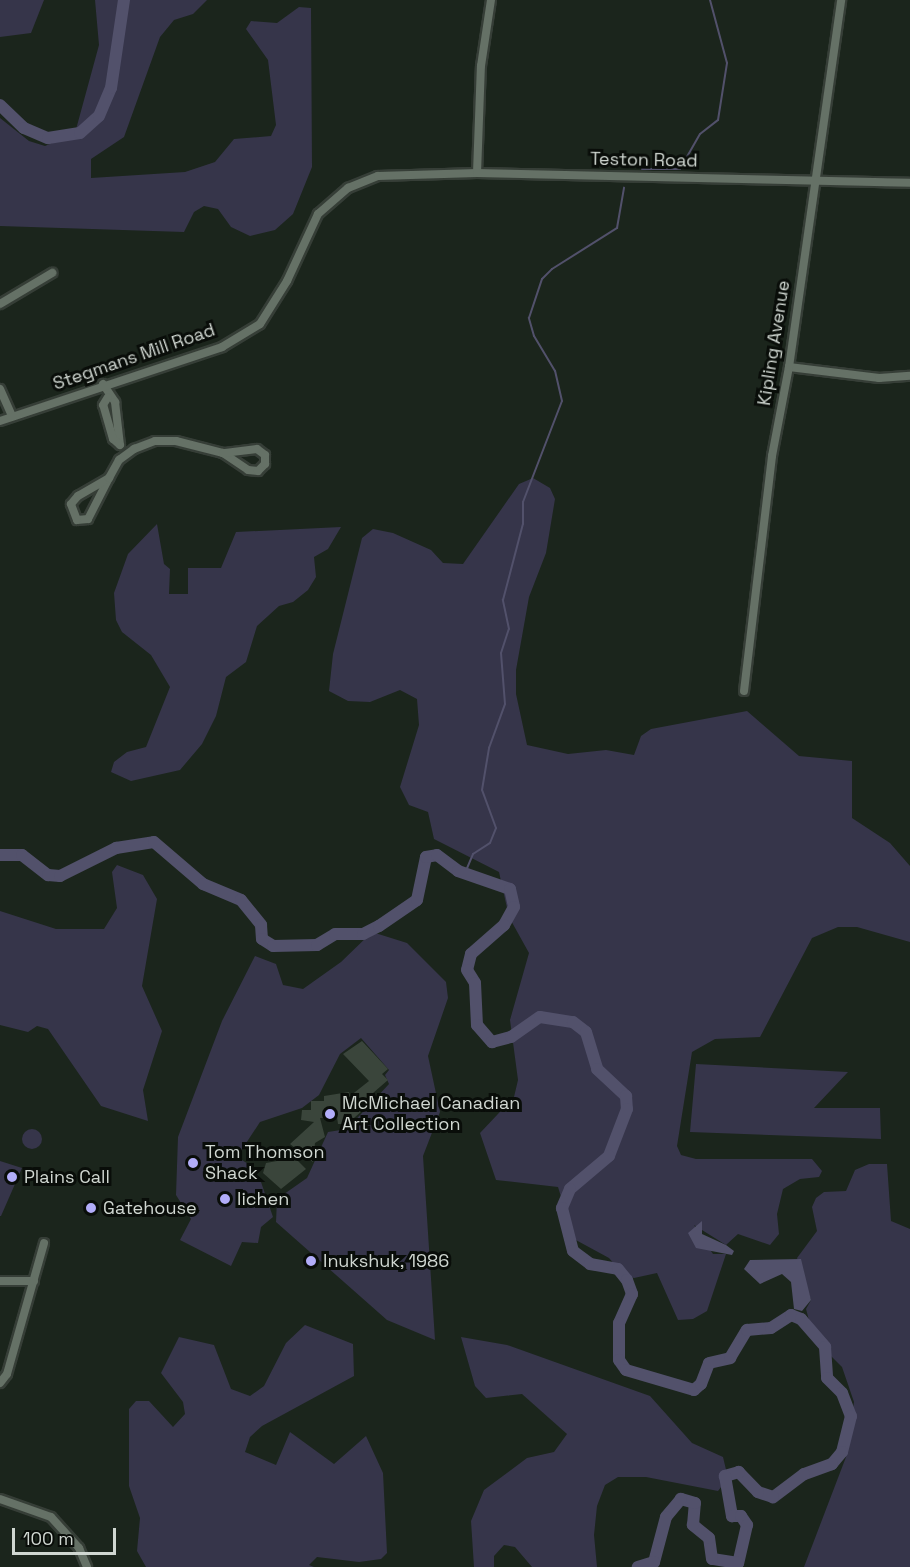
<!DOCTYPE html>
<style>
body{margin:0}
#map{position:relative;width:910px;height:1567px;overflow:hidden;background:#1b251c;font-family:"Space Grotesk",sans-serif}
div>[style]{position:absolute}
[style*='--x']{left:calc(var(--x)*1px);top:calc(var(--y)*1px);width:calc(var(--w)*1px);rotate:calc(var(--a)*1deg)}
.green>*{inset:0;background:#36354a}
.round{border-radius:50%}
.water>*{inset:0;background:#52516b}
.stream>*{height:2px;margin:-1px;padding:0 1px;transform-origin:1px;border-radius:1px;background:#52516b}
.river>*{height:12px;margin:-6px;padding:0 6px;transform-origin:6px;border-radius:6px;background:#52516b}
.building>*{inset:0;background:#3a453b}
.roads{filter:drop-shadow(2px 0 #363e37) drop-shadow(-2px 0 #363e37) drop-shadow(0 2px #363e37) drop-shadow(0 -2px #363e37)}
.minor>*{height:8px;margin:-4px;padding:0 4px;transform-origin:4px;border-radius:4px;background:#657166}
.dots>*{width:16px;height:16px;translate:-50% -50%;box-sizing:border-box;border:3px solid #090d09;border-radius:50%}
span{translate:-50% -50%;white-space:nowrap;text-align:center;line-height:1.15;-webkit-text-stroke:6px #090d09;paint-order:stroke}
.street-label{font-size:18px;color:#d0d7d1}
.poi-label{font-size:18px;color:#d0d7d1}
.left{translate:0 -50%;text-align:left}
.scale{position:absolute;left:12px;top:1528px;width:104px;height:27px;box-sizing:border-box;border:3px solid #d0d7d1;border-top:0;padding-left:8px;font-size:18px;line-height:21px;white-space:nowrap;color:#d0d7d1;-webkit-text-stroke:4px #090d09;paint-order:stroke}
</style>
<div id="map">
<div class="green">
<div style="clip-path:polygon(0 0,44px 0,31px 33px,0 37px)"></div>
<div style="clip-path:polygon(95px 0,207px 0,193px 14px,174px 20px,160px 37px,124px 137px,91px 159px,91px 178px,185px 172px,215px 162px,234px 139px,271px 136px,276px 125px,268px 60px,246px 29px,251px 21px,277px 23px,299px 7px,311px 8px,312px 167px,293px 214px,275px 230px,250px 236px,231px 227px,218px 209px,204px 206px,194px 212px,184px 232px,0 226px,0 118px,29px 141px,45px 146px,75px 133px,99px 45px)"></div>
<div style="clip-path:polygon(533px 478px,550px 488px,555px 499px,546px 553px,529px 597px,516px 670px,516px 694px,527px 745px,568px 754px,606px 750px,634px 755px,641px 736px,651px 729px,747px 711px,799px 756px,852px 761px,852px 818px,890px 843px,910px 866px,910px 942px,857px 927px,838px 927px,812px 938px,760px 1037px,715px 1039px,692px 1052px,677px 1146px,681px 1155px,696px 1159px,812px 1159px,822px 1171px,819px 1177px,800px 1179px,783px 1189px,777px 1214px,779px 1234px,770px 1245px,738px 1234px,726px 1245px,694px 1225px,713px 1254px,726px 1254px,707px 1311px,693px 1319px,678px 1320px,657px 1273px,634px 1278px,623px 1274px,609px 1258px,574px 1239px,558px 1187px,496px 1180px,480px 1133px,514px 1097px,518px 1080px,510px 1020px,529px 953px,509px 917px,499px 872px,434px 839px,428px 812px,409px 805px,400px 787px,419px 725px,417px 699px,400px 690px,370px 702px,348px 701px,329px 691px,333px 654px,362px 538px,373px 529px,393px 533px,431px 550px,443px 563px,463px 564px,519px 484px)"></div>
<div style="clip-path:polygon(157px 524px,164px 564px,170px 569px,169px 594px,188px 594px,188px 568px,221px 568px,236px 532px,341px 527px,328px 549px,314px 557px,316px 577px,308px 590px,293px 602px,279px 606px,257px 626px,246px 662px,226px 677px,216px 716px,202px 744px,180px 770px,131px 781px,111px 772px,114px 762px,127px 752px,146px 747px,170px 687px,151px 655px,122px 632px,116px 620px,114px 593px,128px 554px)"></div>
<div style="clip-path:polygon(117px 865px,143px 875px,157px 899px,142px 986px,162px 1031px,143px 1090px,148px 1121px,101px 1106px,48px 1029px,37px 1026px,28px 1032px,0 1025px,0 911px,56px 929px,104px 929px,117px 908px,112px 872px)"></div>
<div style="clip-path:polygon(372px 932px,407px 943px,446px 982px,448px 998px,428px 1056px,440px 1112px,423px 1156px,435px 1340px,387px 1320px,276px 1222px,277px 1199px,307px 1178px,328px 1132px,347px 1129px,389px 1084px,385px 1075px,389px 1070px,361px 1038px,340px 1054px,319px 1095px,302px 1108px,260px 1122px,237px 1157px,250px 1165px,261px 1182px,273px 1217px,261px 1227px,258px 1243px,242px 1242px,231px 1266px,180px 1240px,191px 1219px,176px 1195px,178px 1137px,222px 1021px,255px 956px,276px 964px,283px 985px,303px 989px,341px 962px)"></div>
<div style="clip-path:polygon(696px 1064px,848px 1072px,814px 1108px,880px 1108px,881px 1139px,690px 1132px)"></div>
<div class="round" style="left:22px;top:1129px;width:20px;height:20px"></div>
<div style="clip-path:polygon(0 1161px,22px 1168px,1px 1216px,0 1216px)"></div>
<div style="clip-path:polygon(869px 1164px,887px 1164px,891px 1221px,910px 1229px,910px 1567px,804px 1567px,846px 1457px,854px 1402px,842px 1367px,814px 1339px,806px 1309px,811px 1300px,797px 1258px,817px 1231px,812px 1207px,816px 1198px,824px 1192px,846px 1191px,855px 1170px)"></div>
<div style="clip-path:polygon(305px 1325px,353px 1344px,354px 1376px,262px 1426px,250px 1437px,245px 1452px,276px 1465px,290px 1432px,334px 1464px,366px 1436px,383px 1473px,387px 1553px,381px 1559px,359px 1562px,317px 1557px,309px 1565px,314px 1567px,146px 1567px,137px 1551px,140px 1518px,129px 1486px,129px 1409px,136px 1401px,149px 1401px,173px 1427px,185px 1414px,183px 1402px,161px 1373px,179px 1337px,214px 1345px,231px 1389px,250px 1396px,264px 1386px,286px 1343px)"></div>
<div style="clip-path:polygon(461px 1337px,507px 1345px,650px 1396px,692px 1443px,723px 1457px,728px 1478px,718px 1491px,646px 1477px,618px 1477px,605px 1485px,597px 1506px,594px 1535px,597px 1567px,532px 1567px,515px 1547px,504px 1545px,494px 1556px,494px 1567px,474px 1567px,471px 1521px,484px 1490px,527px 1458px,554px 1452px,567px 1434px,522px 1394px,486px 1398px,475px 1386px)"></div>
</div>
<div class="water">
<div style="clip-path:polygon(702px 1221px,702px 1234px,726px 1245px,734px 1251px,732px 1255px,696px 1248px,688px 1233px)"></div>
<div style="clip-path:polygon(801px 1259px,811px 1300px,802px 1311px,794px 1309px,791px 1282px,782px 1274px,760px 1284px,744px 1269px,750px 1260px)"></div>
</div>
<div class="stream">
<div style="--x:642;--y:169;--w:38;--a:0"></div>
<div style="--x:680;--y:169;--w:40;--a:-60.3"></div>
<div style="--x:700;--y:134;--w:23;--a:-38"></div>
<div style="--x:718;--y:120;--w:58;--a:-81"></div>
<div style="--x:727;--y:63;--w:65;--a:-105.1"></div>
<div style="--x:465;--y:873;--w:21;--a:-67"></div>
<div style="--x:473;--y:854;--w:20;--a:-33"></div>
<div style="--x:490;--y:843;--w:16;--a:-68"></div>
<div style="--x:496;--y:828;--w:40;--a:-110.2"></div>
<div style="--x:482;--y:790;--w:43;--a:-80.5"></div>
<div style="--x:489;--y:748;--w:47;--a:-70"></div>
<div style="--x:505;--y:704;--w:51;--a:-94.5"></div>
<div style="--x:501;--y:653;--w:25;--a:-72"></div>
<div style="--x:509;--y:629;--w:30;--a:-102"></div>
<div style="--x:503;--y:600;--w:79;--a:-75.3"></div>
<div style="--x:523;--y:524;--w:22;--a:-90"></div>
<div style="--x:523;--y:502;--w:108;--a:-68.9"></div>
<div style="--x:562;--y:401;--w:31;--a:-103"></div>
<div style="--x:555;--y:371;--w:41;--a:-121"></div>
<div style="--x:534;--y:336;--w:19;--a:-106"></div>
<div style="--x:529;--y:318;--w:41;--a:-71.6"></div>
<div style="--x:542;--y:279;--w:14;--a:-45"></div>
<div style="--x:552;--y:269;--w:77;--a:-32.2"></div>
<div style="--x:617;--y:228;--w:41;--a:-80.1"></div>
</div>
<div class="river">
<div style="--x:0;--y:105;--w:33;--a:44"></div>
<div style="--x:24;--y:128;--w:26;--a:23"></div>
<div style="--x:48;--y:138;--w:32;--a:-9"></div>
<div style="--x:80;--y:133;--w:25;--a:-42"></div>
<div style="--x:99;--y:116;--w:30;--a:-67"></div>
<div style="--x:111;--y:88;--w:89;--a:-81.6"></div>
<div style="--x:0;--y:855;--w:22;--a:0"></div>
<div style="--x:22;--y:855;--w:33;--a:38"></div>
<div style="--x:48;--y:875;--w:12;--a:5"></div>
<div style="--x:60;--y:876;--w:63;--a:-26.6"></div>
<div style="--x:116;--y:848;--w:38;--a:-9"></div>
<div style="--x:154;--y:842;--w:65;--a:40.6"></div>
<div style="--x:203;--y:884;--w:41;--a:22.8"></div>
<div style="--x:241;--y:900;--w:32;--a:51"></div>
<div style="--x:261;--y:925;--w:14;--a:86"></div>
<div style="--x:262;--y:939;--w:13;--a:32"></div>
<div style="--x:273;--y:946;--w:44;--a:-1.3"></div>
<div style="--x:317;--y:945;--w:21;--a:-31"></div>
<div style="--x:335;--y:934;--w:28;--a:0"></div>
<div style="--x:363;--y:934;--w:18;--a:-27"></div>
<div style="--x:379;--y:926;--w:46;--a:-34.4"></div>
<div style="--x:417;--y:900;--w:44;--a:-78.2"></div>
<div style="--x:426;--y:857;--w:11;--a:-10"></div>
<div style="--x:437;--y:855;--w:26;--a:37"></div>
<div style="--x:458;--y:871;--w:55;--a:19.1"></div>
<div style="--x:510;--y:889;--w:18;--a:77"></div>
<div style="--x:514;--y:907;--w:21;--a:119"></div>
<div style="--x:504;--y:925;--w:44;--a:138.7"></div>
<div style="--x:471;--y:954;--w:16;--a:104"></div>
<div style="--x:467;--y:970;--w:15;--a:58"></div>
<div style="--x:475;--y:983;--w:42;--a:87.3"></div>
<div style="--x:477;--y:1025;--w:23;--a:49"></div>
<div style="--x:492;--y:1042;--w:20;--a:-15"></div>
<div style="--x:511;--y:1037;--w:35;--a:-35"></div>
<div style="--x:540;--y:1017;--w:33;--a:9"></div>
<div style="--x:573;--y:1022;--w:16;--a:38"></div>
<div style="--x:586;--y:1032;--w:39;--a:73"></div>
<div style="--x:597;--y:1069;--w:40;--a:43"></div>
<div style="--x:626;--y:1096;--w:13;--a:86"></div>
<div style="--x:627;--y:1109;--w:50;--a:111"></div>
<div style="--x:609;--y:1156;--w:51;--a:139.8"></div>
<div style="--x:570;--y:1189;--w:21;--a:113"></div>
<div style="--x:562;--y:1208;--w:44;--a:75.7"></div>
<div style="--x:573;--y:1251;--w:21;--a:37"></div>
<div style="--x:590;--y:1264;--w:28;--a:10"></div>
<div style="--x:618;--y:1269;--w:14;--a:51"></div>
<div style="--x:627;--y:1280;--w:15;--a:70"></div>
<div style="--x:632;--y:1294;--w:32;--a:114"></div>
<div style="--x:619;--y:1323;--w:37;--a:90"></div>
<div style="--x:619;--y:1360;--w:12;--a:55"></div>
<div style="--x:626;--y:1370;--w:71;--a:16.4"></div>
<div style="--x:694;--y:1390;--w:9;--a:-41"></div>
<div style="--x:701;--y:1384;--w:22;--a:-69"></div>
<div style="--x:709;--y:1363;--w:22;--a:-13"></div>
<div style="--x:730;--y:1358;--w:33;--a:-59"></div>
<div style="--x:747;--y:1330;--w:24;--a:-5"></div>
<div style="--x:771;--y:1328;--w:24;--a:-33"></div>
<div style="--x:791;--y:1315;--w:11;--a:22"></div>
<div style="--x:801;--y:1319;--w:37;--a:49"></div>
<div style="--x:825;--y:1347;--w:31;--a:86"></div>
<div style="--x:827;--y:1378;--w:21;--a:45"></div>
<div style="--x:842;--y:1393;--w:25;--a:69"></div>
<div style="--x:851;--y:1416;--w:37;--a:104"></div>
<div style="--x:842;--y:1452;--w:16;--a:130"></div>
<div style="--x:832;--y:1464;--w:30;--a:160"></div>
<div style="--x:804;--y:1474;--w:39;--a:143"></div>
<div style="--x:773;--y:1497;--w:16;--a:-162"></div>
<div style="--x:758;--y:1492;--w:28;--a:-134"></div>
<div style="--x:739;--y:1472;--w:15;--a:164"></div>
<div style="--x:725;--y:1476;--w:41;--a:80.1"></div>
<div style="--x:732;--y:1516;--w:9;--a:0"></div>
<div style="--x:741;--y:1516;--w:11;--a:56"></div>
<div style="--x:747;--y:1525;--w:39;--a:103"></div>
<div style="--x:738;--y:1563;--w:26;--a:-171"></div>
<div style="--x:712;--y:1559;--w:21;--a:-98"></div>
<div style="--x:709;--y:1538;--w:21;--a:-141"></div>
<div style="--x:693;--y:1525;--w:22;--a:-85"></div>
<div style="--x:695;--y:1503;--w:15;--a:-164"></div>
<div style="--x:681;--y:1499;--w:23;--a:130"></div>
<div style="--x:666;--y:1517;--w:47;--a:104.9"></div>
<div style="--x:654;--y:1562;--w:17;--a:163"></div>
</div>
<div class="building">
<div style="clip-path:polygon(362px 1041px,388px 1069px,382px 1074px,388px 1080px,358px 1106px,362px 1111px,347px 1124px,338px 1124px,337px 1117px,320px 1118px,325px 1137px,315px 1143px,313px 1162px,290px 1144px,314px 1122px,301px 1120px,302px 1110px,311px 1110px,311px 1101px,324px 1101px,324px 1096px,349px 1092px,350px 1096px,369px 1081px,343px 1054px)"></div>
<div style="clip-path:polygon(286px 1149px,306px 1169px,281px 1189px,263px 1173px,266px 1163px,277px 1161px)"></div>
</div>
<div class="roads">
<div class="minor">
<div style="--x:477;--y:173;--w:107;--a:-87.9"></div>
<div style="--x:481;--y:66;--w:67;--a:-81.4"></div>
<div style="--x:0;--y:304;--w:61;--a:-30.8"></div>
<div style="--x:789;--y:367;--w:91;--a:7"></div>
<div style="--x:879;--y:378;--w:31;--a:-4"></div>
<div style="--x:103;--y:384;--w:22;--a:56"></div>
<div style="--x:115;--y:402;--w:43;--a:83.4"></div>
<div style="--x:120;--y:445;--w:9;--a:-139"></div>
<div style="--x:113;--y:439;--w:35;--a:-106"></div>
<div style="--x:103;--y:405;--w:9;--a:-58"></div>
<div style="--x:0;--y:389;--w:30;--a:66"></div>
<div style="--x:0;--y:421;--w:234;--a:-18.4"></div>
<div style="--x:222;--y:347;--w:44;--a:-31.2"></div>
<div style="--x:260;--y:324;--w:51;--a:-57.9"></div>
<div style="--x:287;--y:281;--w:74;--a:-65.2"></div>
<div style="--x:318;--y:214;--w:40;--a:-41"></div>
<div style="--x:348;--y:188;--w:32;--a:-22"></div>
<div style="--x:378;--y:176;--w:99;--a:-1.7"></div>
<div style="--x:477;--y:173;--w:433;--a:1.3"></div>
<div style="--x:109;--y:478;--w:46;--a:117.1"></div>
<div style="--x:88;--y:519;--w:11;--a:175"></div>
<div style="--x:77;--y:520;--w:17;--a:-111"></div>
<div style="--x:71;--y:504;--w:11;--a:-49"></div>
<div style="--x:78;--y:496;--w:36;--a:-30"></div>
<div style="--x:109;--y:478;--w:21;--a:-61"></div>
<div style="--x:119;--y:460;--w:19;--a:-36"></div>
<div style="--x:134;--y:449;--w:22;--a:-21"></div>
<div style="--x:155;--y:441;--w:21;--a:0"></div>
<div style="--x:176;--y:441;--w:49;--a:14.3"></div>
<div style="--x:223;--y:453;--w:30;--a:34"></div>
<div style="--x:248;--y:470;--w:10;--a:6"></div>
<div style="--x:258;--y:471;--w:10;--a:-45"></div>
<div style="--x:265;--y:464;--w:9;--a:-90"></div>
<div style="--x:265;--y:455;--w:10;--a:-143"></div>
<div style="--x:257;--y:449;--w:34;--a:173"></div>
<div style="--x:744;--y:691;--w:237;--a:-83.2"></div>
<div style="--x:772;--y:456;--w:91;--a:-79.2"></div>
<div style="--x:789;--y:367;--w:371;--a:-81.9"></div>
<div style="--x:0;--y:1281;--w:34;--a:0"></div>
<div style="--x:0;--y:1383;--w:11;--a:-52"></div>
<div style="--x:7;--y:1374;--w:136;--a:-74.2"></div>
<div style="--x:0;--y:1499;--w:54;--a:19.4"></div>
<div style="--x:51;--y:1517;--w:42;--a:47.9"></div>
<div style="--x:79;--y:1548;--w:21;--a:67"></div>
</div>
</div>
<div class="dots">
<div style="left:330px;top:1114px;background:#b2adf9"></div>
<div style="left:193px;top:1163px;background:#b2adf9"></div>
<div style="left:12px;top:1177px;background:#b2adf9"></div>
<div style="left:225px;top:1199px;background:#b2adf9"></div>
<div style="left:91px;top:1208px;background:#b2adf9"></div>
<div style="left:311px;top:1261px;background:#b2adf9"></div>
</div>
<div class="street-label">
<span style="left:644px;top:160px;rotate:1deg">Teston Road</span>
<span style="left:774px;top:343px;rotate:-81deg">Kipling Avenue</span>
<span style="left:134px;top:357px;rotate:-19deg">Stegmans Mill Road</span>
</div>
<div class="poi-label">
<span class="left" style="left:342px;top:1114px">McMichael Canadian<br>Art Collection</span>
<span class="left" style="left:205px;top:1163px">Tom Thomson<br>Shack</span>
<span class="left" style="left:24px;top:1177px">Plains Call</span>
<span class="left" style="left:237px;top:1199px">Iichen</span>
<span class="left" style="left:103px;top:1208px">Gatehouse</span>
<span class="left" style="left:323px;top:1261px">Inukshuk, 1986</span>
</div>
<div class="scale">100 m</div>
</div>
